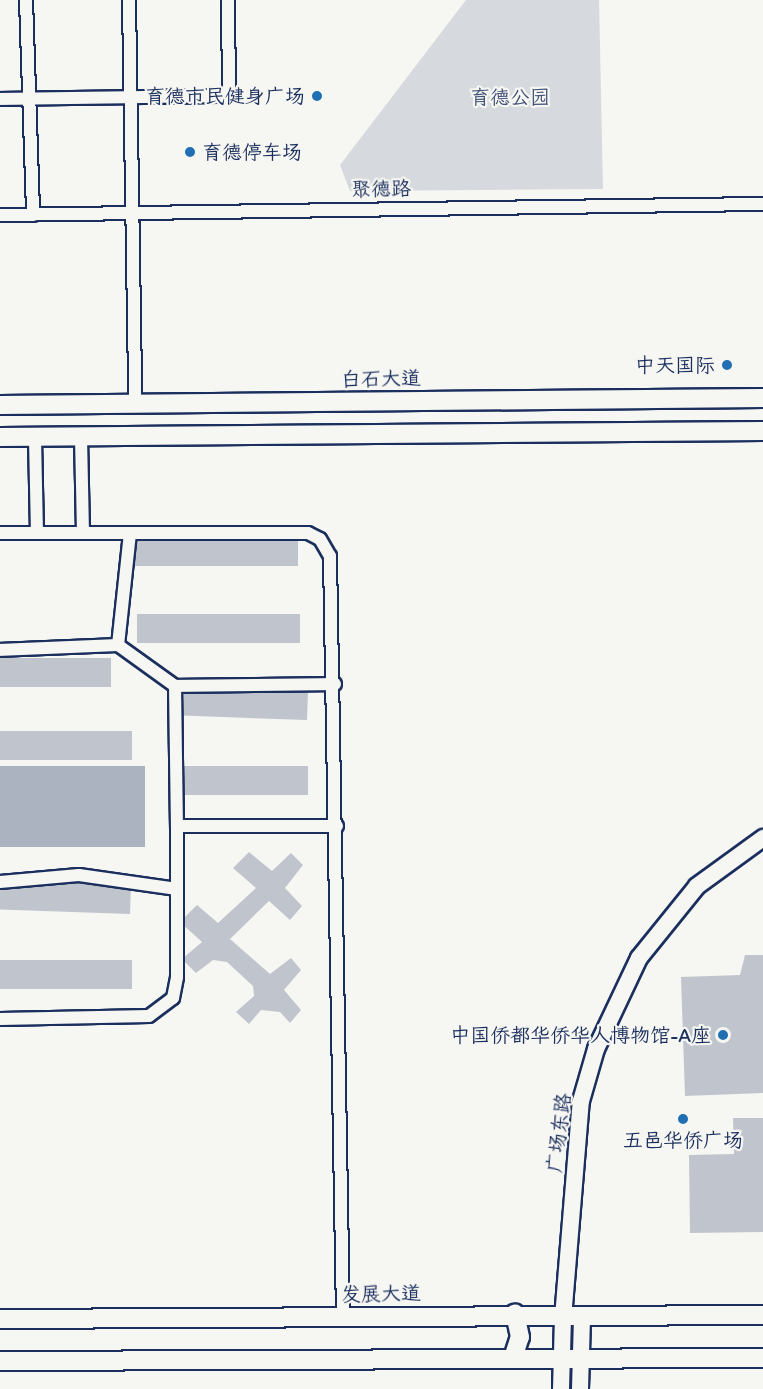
<!DOCTYPE html>
<meta charset="utf-8">
<style>
body{margin:0}
#map{position:relative;width:763px;height:1389px;overflow:hidden;background:#f6f6f2;font-family:Itim,"LXGW WenKai TC",sans-serif}
div>[style]{position:absolute}
[style*='--x']{left:calc(var(--x)*1px);top:calc(var(--y)*1px);width:calc(var(--w)*1px);rotate:calc(var(--a)*1deg)}
.green>*{inset:0;background:#d6d9dd}
.water>*{inset:0;background:#abb2c0;transform-origin:0 0}
.building>*{inset:0;background:#c0c4cd;transform-origin:0 0}
.roads{filter:drop-shadow(2px 0 #1b2f5e) drop-shadow(-2px 0 #1b2f5e) drop-shadow(0 2px #1b2f5e) drop-shadow(0 -2px #1b2f5e)}
.minor>*{height:12px;margin:-6px;padding:0 6px;transform-origin:6px;border-radius:6px;background:#f6f6f2}
.secondary>*{height:16px;margin:-8px;padding:0 8px;transform-origin:8px;border-radius:8px;background:#f6f6f2}
.primary>*{height:18px;margin:-9px;padding:0 9px;transform-origin:9px;border-radius:9px;background:#f6f6f2}
.dots>*{width:16px;height:16px;translate:-50% -50%;box-sizing:border-box;border:3px solid #f6f6f2;border-radius:50%}
span{translate:-50% -50%;white-space:nowrap;text-align:center;line-height:1.15;-webkit-text-stroke:4.5px #f6f6f2;paint-order:stroke}
.poi-label{font-size:20px;color:#1b2f5e}
.right{translate:-100% -50%;text-align:right}
.left{translate:0 -50%;text-align:left}
.park-label{font-size:20px;color:#405177}
.street-label{font-size:20px;color:#1b2f5e}
</style>
<div id="map">
<div class="green">
<div style="clip-path:polygon(466px 0,599px 0,603px 189px,350px 191px,340px 165px)"></div>
</div>
<div class="water">
<div style="left:145px;top:766px;width:81px;height:145px;rotate:90deg"></div>
</div>
<div class="building">
<div style="left:298px;top:537px;width:29px;height:163px;rotate:90deg"></div>
<div style="left:300px;top:614px;width:29px;height:163px;rotate:90deg"></div>
<div style="left:111px;top:658px;width:29px;height:111px;rotate:90deg"></div>
<div style="left:308px;top:691px;width:29px;height:125px;rotate:92deg"></div>
<div style="left:132px;top:731px;width:29px;height:132px;rotate:90deg"></div>
<div style="left:308px;top:766px;width:29px;height:124px;rotate:90deg"></div>
<div style="clip-path:polygon(249px 852px,272px 871px,291px 853px,303px 865px,285px 888px,302px 906px,290px 920px,269px 901px,230px 939px,270px 974px,291px 958px,301px 970px,284px 990px,301px 1010px,290px 1023px,280px 1012px,261px 1010px,249px 1024px,236px 1012px,254px 996px,253px 986px,227px 962px,213px 960px,196px 973px,182px 959px,202px 942px,180px 922px,197px 905px,218px 923px,256px 888px,233px 868px)"></div>
<div style="left:131px;top:885px;width:29px;height:131px;rotate:92deg"></div>
<div style="clip-path:polygon(745px 955px,763px 955px,763px 1093px,685px 1096px,681px 977px,740px 975px)"></div>
<div style="left:132px;top:960px;width:29px;height:132px;rotate:90deg"></div>
<div style="clip-path:polygon(733px 1118px,763px 1118px,763px 1232px,690px 1233px,689px 1155px,734px 1154px)"></div>
</div>
<div class="roads">
<div class="minor">
<div style="--x:26;--y:0;--w:215;--a:88.1"></div>
<div style="--x:129;--y:0;--w:404;--a:89.1"></div>
<div style="--x:0;--y:99;--w:229;--a:-0.8"></div>
<div style="--x:229;--y:96;--w:96;--a:-90.6"></div>
<div style="--x:0;--y:215;--w:763;--a:-0.83"></div>
<div style="--x:81;--y:437;--w:96;--a:88.8"></div>
<div style="--x:35;--y:438;--w:95;--a:88.8"></div>
<div style="--x:0;--y:533;--w:308;--a:0"></div>
<div style="--x:308;--y:533;--w:13;--a:27"></div>
<div style="--x:320;--y:539;--w:20;--a:60"></div>
<div style="--x:330;--y:556;--w:762;--a:89.02"></div>
<div style="--x:130;--y:533;--w:113;--a:96.1"></div>
<div style="--x:118;--y:645;--w:70;--a:35.7"></div>
<div style="--x:0;--y:650;--w:118;--a:-2.4"></div>
<div style="--x:335;--y:684;--w:160;--a:179.3"></div>
<div style="--x:175;--y:686;--w:140;--a:89.2"></div>
<div style="--x:177;--y:826;--w:160;--a:0"></div>
<div style="--x:0;--y:882;--w:79;--a:-5.1"></div>
<div style="--x:79;--y:875;--w:99;--a:8.1"></div>
<div style="--x:0;--y:1019;--w:149;--a:-1.2"></div>
<div style="--x:149;--y:1016;--w:30;--a:-37"></div>
<div style="--x:173;--y:998;--w:21;--a:-79"></div>
<div style="--x:177;--y:977;--w:151;--a:-90"></div>
</div>
<div class="secondary">
<div style="--x:561;--y:1389;--w:71;--a:-88.4"></div>
<div style="--x:563;--y:1318;--w:218;--a:-85.3"></div>
<div style="--x:581;--y:1101;--w:54;--a:-73.9"></div>
<div style="--x:596;--y:1049;--w:101;--a:-64.7"></div>
<div style="--x:639;--y:958;--w:92;--a:-51.1"></div>
<div style="--x:697;--y:886;--w:82;--a:-36"></div>
<div style="--x:580;--y:1389;--w:73;--a:-88.4"></div>
</div>
<div class="primary">
<div style="--x:0;--y:405;--w:763;--a:-0.53"></div>
<div style="--x:0;--y:437;--w:763;--a:-0.45"></div>
<div style="--x:0;--y:1319;--w:763;--a:-0.3"></div>
<div style="--x:513;--y:1358;--w:22;--a:-72"></div>
<div style="--x:520;--y:1337;--w:24;--a:-102"></div>
<div style="--x:0;--y:1361;--w:763;--a:-0.23"></div>
</div>
</div>
<div class="dots">
<div style="left:317px;top:96px;background:#1f6fb2"></div>
<div style="left:190px;top:152px;background:#1f6fb2"></div>
<div style="left:727px;top:365px;background:#1f6fb2"></div>
<div style="left:723px;top:1035px;background:#1f6fb2"></div>
<div style="left:683px;top:1119px;background:#1f6fb2"></div>
</div>
<div class="poi-label">
<span class="right" style="left:305px;top:96px">育德市民健身广场</span>
<span class="left" style="left:202px;top:152px">育德停车场</span>
<span class="right" style="left:715px;top:365px">中天国际</span>
<span class="right" style="left:711px;top:1035px">中国侨都华侨华人博物馆-A座</span>
<span style="left:683px;top:1140px">五邑华侨广场</span>
</div>
<div class="park-label">
<span style="left:510px;top:97px">育德公园</span>
</div>
<div class="street-label">
<span style="left:381px;top:189px;rotate:-1deg">聚德路</span>
<span style="left:381px;top:379px;rotate:-1deg">白石大道</span>
<span style="left:559px;top:1133px;rotate:-83deg">广场东路</span>
<span style="left:381px;top:1294px;rotate:-1deg">发展大道</span>
</div>
</div>
